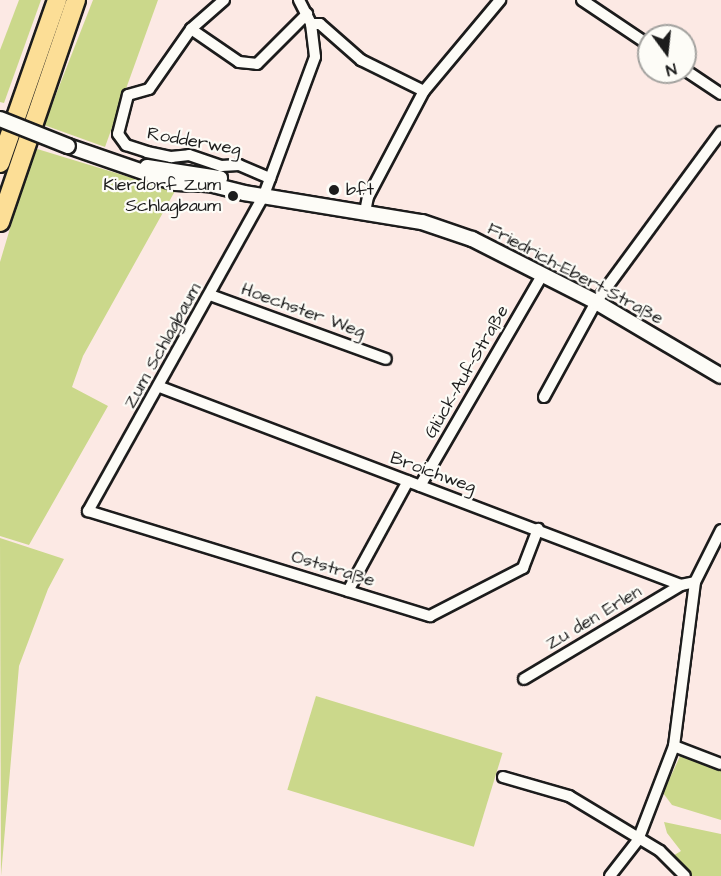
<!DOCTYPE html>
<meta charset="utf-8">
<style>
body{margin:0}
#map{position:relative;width:721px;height:876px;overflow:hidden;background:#fce9e4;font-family:"Architects Daughter",sans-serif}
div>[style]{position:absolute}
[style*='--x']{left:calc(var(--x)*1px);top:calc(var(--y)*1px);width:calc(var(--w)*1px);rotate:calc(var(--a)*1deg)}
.green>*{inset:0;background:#cbd88b;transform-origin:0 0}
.roads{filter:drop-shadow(2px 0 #1c1c1c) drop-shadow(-2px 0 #1c1c1c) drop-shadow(0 2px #1c1c1c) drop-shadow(0 -2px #1c1c1c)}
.street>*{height:10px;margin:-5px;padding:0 5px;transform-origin:5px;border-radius:5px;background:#fdfcf7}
.secondary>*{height:14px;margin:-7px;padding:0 7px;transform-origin:7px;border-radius:7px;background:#fdfcf7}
.highway>*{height:18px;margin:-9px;padding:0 9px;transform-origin:9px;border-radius:9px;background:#fcde96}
.bridges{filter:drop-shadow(2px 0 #1c1c1c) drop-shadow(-2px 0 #1c1c1c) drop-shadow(0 2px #1c1c1c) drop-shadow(0 -2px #1c1c1c)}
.secondary-bridge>*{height:14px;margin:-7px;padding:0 7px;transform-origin:7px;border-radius:7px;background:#fdfcf7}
.dots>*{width:16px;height:16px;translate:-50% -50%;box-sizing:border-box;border:3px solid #fdfcf7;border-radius:50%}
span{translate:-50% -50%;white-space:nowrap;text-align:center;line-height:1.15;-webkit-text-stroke:4.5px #fdfcf7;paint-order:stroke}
.street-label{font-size:18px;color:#1c1c1c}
.poi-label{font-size:18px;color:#1c1c1c}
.right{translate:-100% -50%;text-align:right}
.left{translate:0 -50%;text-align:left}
.north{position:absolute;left:637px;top:24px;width:60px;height:60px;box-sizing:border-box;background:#fdfcf7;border:2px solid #a3a29f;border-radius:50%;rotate:165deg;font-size:16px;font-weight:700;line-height:24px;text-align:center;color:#1c1c1c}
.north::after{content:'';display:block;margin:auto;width:21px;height:27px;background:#1c1c1c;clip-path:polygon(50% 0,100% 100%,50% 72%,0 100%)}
</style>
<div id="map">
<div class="green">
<div style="clip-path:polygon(19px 0,41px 0,4px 103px,0 102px,0 50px)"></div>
<div style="clip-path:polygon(93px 0,158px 0,105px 147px,44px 125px)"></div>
<div style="clip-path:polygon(34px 148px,175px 191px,83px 356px,72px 387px,108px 406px,29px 545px,0 536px,0 262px)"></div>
<div style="clip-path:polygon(0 538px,64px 559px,48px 589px,19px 666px,1px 876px)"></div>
<div style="left:316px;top:696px;width:195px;height:98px;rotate:17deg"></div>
<div style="clip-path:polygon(681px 754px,721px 768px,721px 820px,672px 805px,663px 793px)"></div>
<div style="clip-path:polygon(664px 822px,721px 834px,721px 876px,691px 876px,671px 857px,681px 851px,667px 833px)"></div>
</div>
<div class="roads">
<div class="street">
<div style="--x:224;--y:0;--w:44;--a:138.7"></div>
<div style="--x:191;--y:29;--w:73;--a:125"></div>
<div style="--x:149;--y:89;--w:22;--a:164"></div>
<div style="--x:128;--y:95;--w:40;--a:104.4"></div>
<div style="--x:118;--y:134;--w:14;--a:54"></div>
<div style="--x:126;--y:145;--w:22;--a:18"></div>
<div style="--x:147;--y:152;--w:25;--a:12"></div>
<div style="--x:171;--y:157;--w:18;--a:-6"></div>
<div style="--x:189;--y:155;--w:34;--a:19"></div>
<div style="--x:221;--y:166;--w:18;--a:-3"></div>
<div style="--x:239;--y:165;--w:34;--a:23"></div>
<div style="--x:299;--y:0;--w:27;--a:63"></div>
<div style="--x:311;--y:24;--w:33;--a:83"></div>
<div style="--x:315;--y:57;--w:147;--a:110.3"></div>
<div style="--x:264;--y:195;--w:362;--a:119.1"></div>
<div style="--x:88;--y:511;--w:358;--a:17.1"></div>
<div style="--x:430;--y:616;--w:105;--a:-27.3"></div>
<div style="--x:523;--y:568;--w:42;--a:-69"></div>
<div style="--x:582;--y:0;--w:81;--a:33.9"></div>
<div style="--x:311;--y:24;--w:9;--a:0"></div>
<div style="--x:320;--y:24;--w:55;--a:41.3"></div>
<div style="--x:361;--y:60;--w:70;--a:26.2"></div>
<div style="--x:191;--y:29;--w:58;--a:34.5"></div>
<div style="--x:239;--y:62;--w:18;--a:6"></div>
<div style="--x:257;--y:64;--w:71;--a:-45"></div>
<div style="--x:685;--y:70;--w:43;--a:33.7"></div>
<div style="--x:365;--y:212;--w:15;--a:-79"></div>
<div style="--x:368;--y:197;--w:120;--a:-62.2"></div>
<div style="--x:424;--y:91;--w:119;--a:-50.1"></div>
<div style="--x:210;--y:295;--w:187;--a:20"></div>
<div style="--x:160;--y:387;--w:557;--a:20.81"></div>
<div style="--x:681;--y:585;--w:14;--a:-12"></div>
<div style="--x:544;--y:397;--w:108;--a:-61.3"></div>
<div style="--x:596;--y:302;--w:211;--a:-53.7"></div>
<div style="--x:420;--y:486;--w:245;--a:-59.9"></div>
<div style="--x:348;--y:591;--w:125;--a:-61.4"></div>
<div style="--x:524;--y:679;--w:183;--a:-30.9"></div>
<div style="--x:674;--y:746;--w:50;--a:21"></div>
<div style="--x:503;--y:777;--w:69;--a:16.1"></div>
<div style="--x:569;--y:796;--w:106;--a:31.1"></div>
<div style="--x:660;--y:851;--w:35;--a:45"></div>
<div style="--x:610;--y:876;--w:46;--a:-52.1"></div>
<div style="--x:638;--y:840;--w:101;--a:-69"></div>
<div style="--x:674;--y:746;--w:165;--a:-82.7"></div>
<div style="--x:695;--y:582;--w:58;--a:-63.4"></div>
</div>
<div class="secondary">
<div style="--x:68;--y:146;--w:113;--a:19.1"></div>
<div style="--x:175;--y:183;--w:34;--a:2"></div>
<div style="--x:209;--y:184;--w:36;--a:14"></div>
<div style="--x:244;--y:193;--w:180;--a:9.3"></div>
<div style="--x:422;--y:222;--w:53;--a:18.8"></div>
<div style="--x:472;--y:239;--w:139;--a:26.9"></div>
<div style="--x:596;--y:302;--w:145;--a:30.6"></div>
<div style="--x:147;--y:167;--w:74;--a:8.6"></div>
</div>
<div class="highway">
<div style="--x:0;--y:163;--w:173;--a:-70.7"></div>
<div style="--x:0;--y:222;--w:235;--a:-71.1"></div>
</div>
</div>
<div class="bridges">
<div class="secondary-bridge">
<div style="--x:0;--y:119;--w:73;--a:21.7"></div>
</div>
</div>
<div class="dots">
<div style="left:334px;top:190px;background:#1c1c1c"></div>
<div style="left:233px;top:196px;background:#1c1c1c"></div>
</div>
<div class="street-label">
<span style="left:194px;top:142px;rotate:10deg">Rodderweg</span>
<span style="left:575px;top:274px;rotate:28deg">Friedrich-Ebert-Straße</span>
<span style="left:303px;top:311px;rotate:20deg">Hoechster Weg</span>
<span style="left:163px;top:346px;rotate:-61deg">Zum Schlagbaum</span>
<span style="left:467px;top:372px;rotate:-60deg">Glück-Auf-Straße</span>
<span style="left:433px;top:473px;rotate:20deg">Broichweg</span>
<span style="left:333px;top:569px;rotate:17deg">Oststraße</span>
<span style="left:594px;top:618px;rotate:-31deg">Zu den Erlen</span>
</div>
<div class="poi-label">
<span class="right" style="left:221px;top:196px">Kierdorf Zum<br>Schlagbaum</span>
<span class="left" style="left:346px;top:190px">bft</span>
</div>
<div class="north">N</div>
</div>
